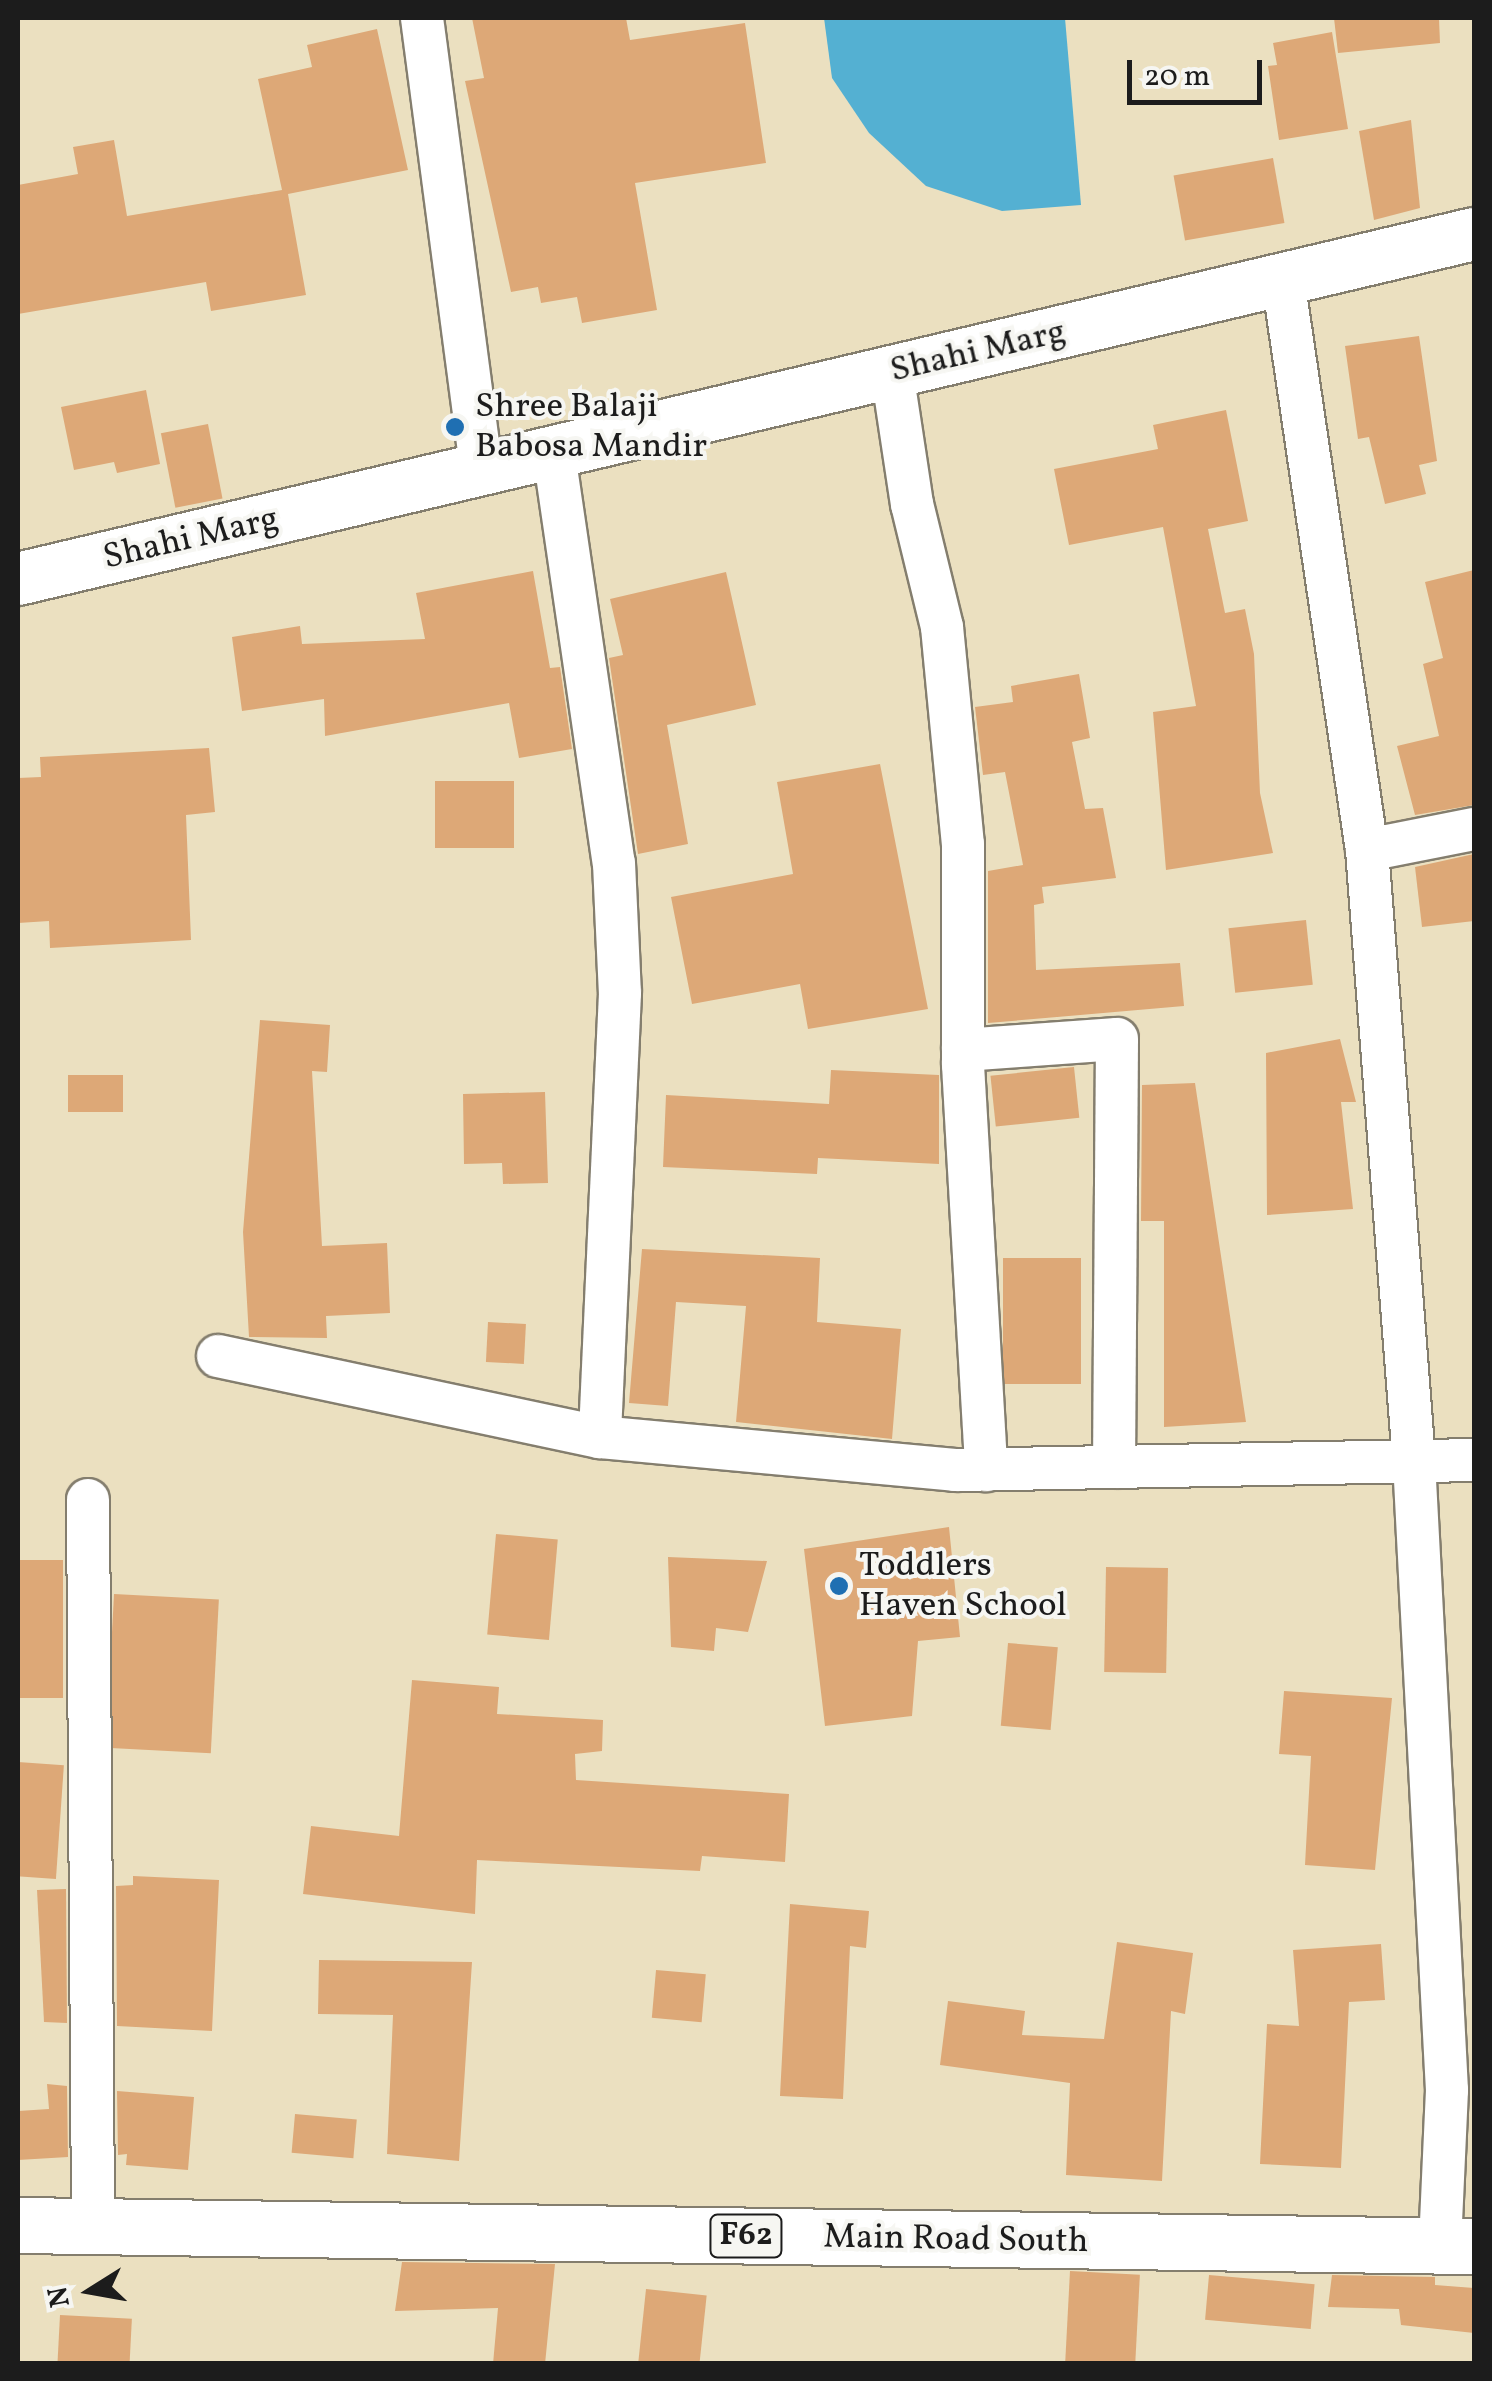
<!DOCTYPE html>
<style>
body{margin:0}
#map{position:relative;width:1492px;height:2381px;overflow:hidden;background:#ebe0c0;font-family:Vollkorn,serif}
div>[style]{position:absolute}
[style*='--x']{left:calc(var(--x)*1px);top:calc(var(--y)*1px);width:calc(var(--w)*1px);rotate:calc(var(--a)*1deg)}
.water>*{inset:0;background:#54b0d2}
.building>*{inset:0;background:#dda877;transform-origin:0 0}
.roads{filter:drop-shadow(2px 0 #847e6e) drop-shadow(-2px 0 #847e6e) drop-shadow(0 2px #847e6e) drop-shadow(0 -2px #847e6e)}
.minor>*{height:42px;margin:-21px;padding:0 21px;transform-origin:21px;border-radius:21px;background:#fff}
.tertiary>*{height:52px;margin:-26px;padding:0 26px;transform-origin:26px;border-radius:26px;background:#fff}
.primary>*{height:55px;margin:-27.5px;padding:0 27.5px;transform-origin:27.5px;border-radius:27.5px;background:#fff}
.dots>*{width:28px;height:28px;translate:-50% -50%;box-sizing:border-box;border:5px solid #f6f6f2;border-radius:50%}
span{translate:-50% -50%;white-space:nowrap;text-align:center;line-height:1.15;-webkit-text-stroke:8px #f6f6f2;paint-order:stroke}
.shield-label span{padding:2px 8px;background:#f6f6f2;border:2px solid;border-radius:8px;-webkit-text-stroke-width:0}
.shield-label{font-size:32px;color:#1c1c1c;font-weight:700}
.street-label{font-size:35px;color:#1c1c1c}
.poi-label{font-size:35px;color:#1c1c1c}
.left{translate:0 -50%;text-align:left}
.frame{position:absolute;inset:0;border:20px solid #1c1c1c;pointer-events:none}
.north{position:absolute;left:40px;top:2241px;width:100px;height:100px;-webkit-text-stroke:8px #f6f6f2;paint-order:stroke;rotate:259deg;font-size:28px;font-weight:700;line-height:40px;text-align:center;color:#1c1c1c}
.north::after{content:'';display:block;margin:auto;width:35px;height:45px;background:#1c1c1c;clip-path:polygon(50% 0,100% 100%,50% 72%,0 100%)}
.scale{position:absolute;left:1127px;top:60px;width:135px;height:45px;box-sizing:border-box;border:5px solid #1c1c1c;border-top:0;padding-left:12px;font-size:30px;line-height:35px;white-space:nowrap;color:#1c1c1c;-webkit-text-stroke:8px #f6f6f2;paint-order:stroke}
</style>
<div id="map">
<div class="water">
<div style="clip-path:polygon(824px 18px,1065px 18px,1081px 205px,1002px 211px,926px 186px,869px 133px,832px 78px)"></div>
</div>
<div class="building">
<div style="clip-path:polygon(472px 18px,626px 18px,630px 40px,745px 23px,766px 163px,635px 183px,657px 310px,582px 323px,577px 297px,541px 303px,538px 287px,511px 292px,465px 81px,484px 78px)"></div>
<div style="clip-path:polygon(1334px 18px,1439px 18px,1440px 43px,1338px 53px)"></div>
<div style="clip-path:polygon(377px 29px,408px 170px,288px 194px,306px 295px,211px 311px,206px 282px,18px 314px,18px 185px,78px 174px,73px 147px,114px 140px,127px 216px,282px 190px,258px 79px,312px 67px,307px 45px)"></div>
<div style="clip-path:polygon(1332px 32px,1348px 129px,1279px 140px,1268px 66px,1277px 65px,1273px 43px)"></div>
<div style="clip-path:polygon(1411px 120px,1420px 208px,1374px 220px,1359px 131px)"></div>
<div style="left:1273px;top:158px;width:66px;height:101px;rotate:80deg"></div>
<div style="clip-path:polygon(1419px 336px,1437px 461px,1419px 465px,1426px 494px,1385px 504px,1369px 437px,1358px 439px,1345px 346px)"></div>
<div style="clip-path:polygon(146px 390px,160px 464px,117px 473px,114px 462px,74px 470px,61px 407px)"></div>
<div style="clip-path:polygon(1226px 410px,1248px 521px,1208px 529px,1225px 613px,1245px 609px,1254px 654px,1260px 793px,1273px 853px,1166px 870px,1153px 712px,1196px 706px,1163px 527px,1069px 545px,1054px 469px,1158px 449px,1153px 425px)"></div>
<div style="left:208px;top:424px;width:76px;height:48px;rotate:79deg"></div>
<div style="clip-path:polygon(1474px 570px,1474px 805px,1415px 815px,1397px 746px,1439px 736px,1423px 664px,1443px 658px,1425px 582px)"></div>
<div style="clip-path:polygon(533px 571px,550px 668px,560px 667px,572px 749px,519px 758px,509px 703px,325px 736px,324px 699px,242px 711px,232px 637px,300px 626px,302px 644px,425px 639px,416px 593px)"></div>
<div style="clip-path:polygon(726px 572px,756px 705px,667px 725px,688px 844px,638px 854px,609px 658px,623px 655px,610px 599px)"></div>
<div style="clip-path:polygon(1079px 674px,1090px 738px,1072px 742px,1085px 809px,1103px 808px,1116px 878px,1042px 887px,1044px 903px,1034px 905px,1036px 970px,1180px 963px,1184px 1006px,988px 1023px,988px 871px,1023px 865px,1005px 772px,983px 775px,975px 707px,1013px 702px,1011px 686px)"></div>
<div style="clip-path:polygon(209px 748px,215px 812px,186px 815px,191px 940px,50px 948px,49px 921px,18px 923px,18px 778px,41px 777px,40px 757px)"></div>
<div style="clip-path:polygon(880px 764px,928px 1009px,808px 1029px,800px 984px,692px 1004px,671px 897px,793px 874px,777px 782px)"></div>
<div style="left:514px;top:781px;width:67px;height:79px;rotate:90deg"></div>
<div style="clip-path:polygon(1474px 854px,1474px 921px,1422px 927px,1415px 867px)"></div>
<div style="left:1306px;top:920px;width:65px;height:78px;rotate:84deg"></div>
<div style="clip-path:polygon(260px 1020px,330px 1025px,327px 1072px,312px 1071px,322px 1246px,387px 1243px,390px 1313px,326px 1316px,327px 1338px,249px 1337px,243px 1232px)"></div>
<div style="clip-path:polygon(1340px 1039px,1356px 1102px,1341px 1102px,1353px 1209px,1267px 1215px,1266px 1053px)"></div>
<div style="left:1074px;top:1067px;width:51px;height:84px;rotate:84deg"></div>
<div style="clip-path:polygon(831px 1070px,939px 1075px,939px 1164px,818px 1158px,817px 1174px,663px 1167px,666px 1095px,829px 1104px)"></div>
<div style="left:68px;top:1075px;width:55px;height:37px"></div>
<div style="clip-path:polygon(1195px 1083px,1246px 1422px,1164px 1427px,1164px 1221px,1141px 1221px,1142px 1085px)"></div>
<div style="clip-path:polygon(545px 1092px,548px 1183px,503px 1184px,502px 1163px,464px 1164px,463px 1094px)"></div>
<div style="clip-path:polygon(642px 1249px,820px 1258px,817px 1322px,901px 1329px,892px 1439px,736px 1422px,746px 1306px,676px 1302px,668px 1406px,629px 1403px)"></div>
<div style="left:1081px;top:1258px;width:126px;height:78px;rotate:90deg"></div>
<div style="left:488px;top:1322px;width:38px;height:40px;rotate:3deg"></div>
<div style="clip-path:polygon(949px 1527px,960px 1637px,918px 1641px,912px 1716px,825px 1726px,804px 1549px)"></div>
<div style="left:496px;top:1534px;width:62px;height:101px;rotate:5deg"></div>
<div style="clip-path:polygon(668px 1557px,767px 1561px,748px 1632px,716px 1628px,714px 1651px,671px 1647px)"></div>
<div style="left:63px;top:1560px;width:138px;height:45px;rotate:90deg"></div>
<div style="left:1106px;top:1567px;width:62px;height:105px;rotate:1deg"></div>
<div style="left:114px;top:1594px;width:105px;height:154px;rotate:3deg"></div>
<div style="left:1008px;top:1643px;width:50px;height:83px;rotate:5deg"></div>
<div style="clip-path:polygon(412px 1680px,499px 1687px,497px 1714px,603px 1720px,602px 1751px,575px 1754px,576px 1780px,789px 1794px,785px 1862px,702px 1856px,700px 1871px,477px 1860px,475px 1914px,303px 1894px,311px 1826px,399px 1836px)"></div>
<div style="clip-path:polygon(1284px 1691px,1392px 1698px,1375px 1870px,1305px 1865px,1311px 1756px,1279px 1754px)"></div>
<div style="left:18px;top:1762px;width:46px;height:114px;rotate:4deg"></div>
<div style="clip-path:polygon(133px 1876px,219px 1880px,212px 2031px,117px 2026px,116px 1886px,133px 1885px)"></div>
<div style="clip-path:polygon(66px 1889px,67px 2023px,44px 2022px,37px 1890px)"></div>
<div style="clip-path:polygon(790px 1904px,869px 1911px,866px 1948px,850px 1946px,843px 2099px,780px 2096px)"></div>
<div style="clip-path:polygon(1117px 1942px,1193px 1953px,1185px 2014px,1171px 2011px,1162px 2181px,1066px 2175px,1070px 2083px,940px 2065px,948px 2001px,1025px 2011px,1022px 2035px,1104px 2039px)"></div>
<div style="clip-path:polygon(1381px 1944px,1385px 2000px,1349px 2002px,1341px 2168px,1260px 2164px,1267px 2024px,1299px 2026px,1293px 1950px)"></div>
<div style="clip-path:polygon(319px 1960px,472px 1962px,459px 2161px,387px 2154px,393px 2015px,318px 2014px)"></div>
<div style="left:656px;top:1970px;width:50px;height:48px;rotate:5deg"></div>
<div style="clip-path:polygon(47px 2084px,67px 2086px,68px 2157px,18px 2160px,18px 2111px,49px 2109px)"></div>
<div style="clip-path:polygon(117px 2091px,194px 2097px,188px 2170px,126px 2165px,127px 2154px,118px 2155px)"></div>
<div style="left:295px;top:2114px;width:62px;height:39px;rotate:5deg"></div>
<div style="clip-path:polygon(402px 2262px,555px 2264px,545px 2364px,493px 2364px,498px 2308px,395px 2311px)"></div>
<div style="left:1070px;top:2271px;width:70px;height:93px;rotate:3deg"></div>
<div style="left:1209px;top:2275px;width:106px;height:45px;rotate:5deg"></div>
<div style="clip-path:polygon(1332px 2275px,1435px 2277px,1435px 2285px,1474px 2288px,1474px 2333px,1401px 2325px,1399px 2309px,1328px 2307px)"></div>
<div style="left:646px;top:2289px;width:61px;height:75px;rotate:6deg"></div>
<div style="left:60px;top:2315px;width:72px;height:49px;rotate:3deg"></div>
</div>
<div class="roads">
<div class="minor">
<div style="--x:422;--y:18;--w:459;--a:82.5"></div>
<div style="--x:1283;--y:280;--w:576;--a:81.62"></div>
<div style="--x:1367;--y:850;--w:613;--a:85.6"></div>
<div style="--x:1414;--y:1461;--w:630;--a:87"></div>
<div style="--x:1447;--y:2090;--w:154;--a:92.6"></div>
<div style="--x:892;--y:372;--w:134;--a:81.4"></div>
<div style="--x:912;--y:504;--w:127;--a:76.3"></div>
<div style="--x:942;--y:627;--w:218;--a:84.5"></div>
<div style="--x:963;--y:844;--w:221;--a:90"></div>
<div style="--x:963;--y:1065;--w:406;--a:86.7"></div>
<div style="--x:554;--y:454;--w:413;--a:81.7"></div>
<div style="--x:614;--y:863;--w:130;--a:87.4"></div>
<div style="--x:620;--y:993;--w:444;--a:92.6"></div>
<div style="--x:600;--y:1437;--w:357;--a:5.3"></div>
<div style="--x:955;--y:1470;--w:519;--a:-1.1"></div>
<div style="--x:1367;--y:850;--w:109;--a:-11.1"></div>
<div style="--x:963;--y:1050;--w:154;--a:-4.1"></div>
<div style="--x:1117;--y:1039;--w:428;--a:90.4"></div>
<div style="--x:218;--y:1356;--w:390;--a:12"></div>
<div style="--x:88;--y:1500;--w:725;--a:89.6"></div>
</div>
<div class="tertiary">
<div style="--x:18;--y:579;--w:1496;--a:-13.33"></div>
</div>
<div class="primary">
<div style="--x:18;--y:2225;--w:1456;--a:0.83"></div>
</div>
</div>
<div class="dots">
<div style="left:455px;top:427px;background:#1f6fb2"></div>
<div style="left:839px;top:1586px;background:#1f6fb2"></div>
</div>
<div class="shield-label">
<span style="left:746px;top:2236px">F62</span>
</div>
<div class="street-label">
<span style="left:978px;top:352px;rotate:-13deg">Shahi Marg</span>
<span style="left:191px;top:539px;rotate:-13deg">Shahi Marg</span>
<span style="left:956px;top:2240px;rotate:1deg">Main Road South</span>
</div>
<div class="poi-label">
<span class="left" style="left:475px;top:427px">Shree Balaji<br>Babosa Mandir</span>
<span class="left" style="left:859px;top:1586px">Toddlers<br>Haven School</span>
</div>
<div class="frame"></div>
<div class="north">N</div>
<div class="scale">20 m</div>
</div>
